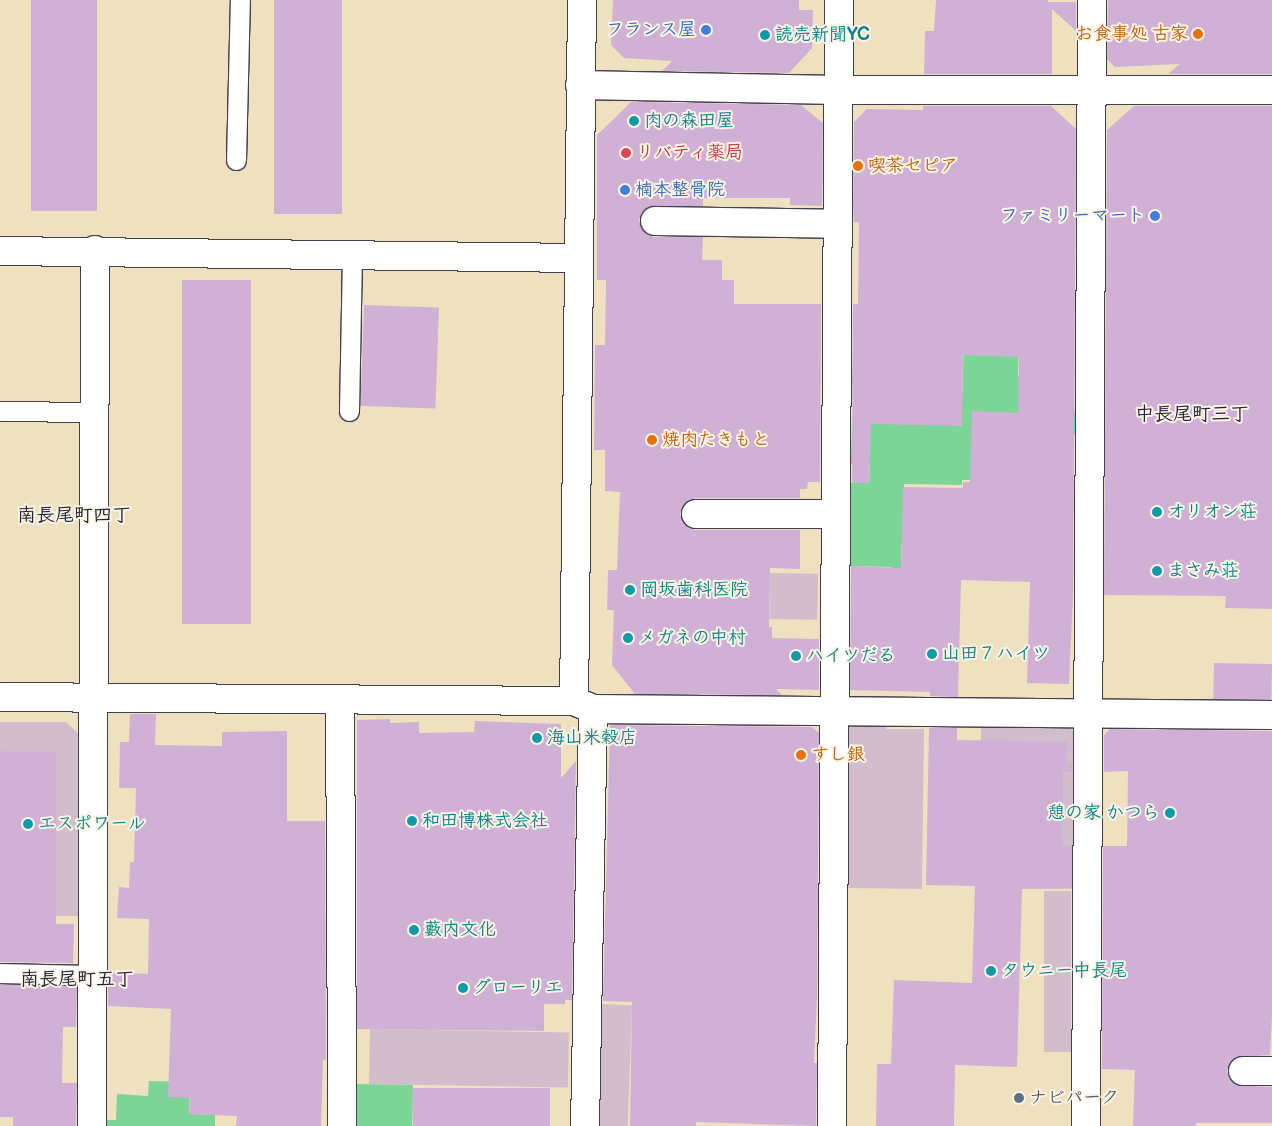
<!DOCTYPE html>
<meta charset="utf-8">
<style>
body{margin:0}
#map{position:relative;width:1272px;height:1126px;overflow:hidden;background:#efe1c0;font-family:"Balsamiq Sans","Klee One",sans-serif}
div>[style]{position:absolute}
[style*='--x']{left:calc(var(--x)*1px);top:calc(var(--y)*1px);width:calc(var(--w)*1px);rotate:calc(var(--a)*1deg)}
.industrial>*{inset:0;background:#d1bdcb;transform-origin:0 0}
.green>*{inset:0;background:#7cd499;transform-origin:0 0}
.building>*{inset:0;background:#d1b0d6;transform-origin:0 0}
.roads{filter:drop-shadow(1px 0 #413f4f) drop-shadow(-1px 0 #413f4f) drop-shadow(0 1px #413f4f) drop-shadow(0 -1px #413f4f)}
.lane>*{height:19px;margin:-9.5px;padding:0 9.5px;transform-origin:9.5px;border-radius:9.5px;background:#fff}
.street>*{height:28px;margin:-14px;padding:0 14px;transform-origin:14px;border-radius:14px;background:#fff}
.secondary>*{height:28px;margin:-14px;padding:0 14px;transform-origin:14px;border-radius:14px;background:#fff}
.dots>*{width:14px;height:14px;translate:-50% -50%;box-sizing:border-box;border:2px solid #fcf5e5;border-radius:50%}
span{translate:-50% -50%;white-space:nowrap;text-align:center;line-height:1.15;-webkit-text-stroke:4px #fcf5e5;paint-order:stroke}
.shop-label{font-size:18px;color:#366cbe;font-weight:700}
.right{translate:-100% -50%;text-align:right}
.left{translate:0 -50%;text-align:left}
.food-label{font-size:18px;color:#c56008;font-weight:700}
.culture-label{font-size:18px;color:#0d838f;font-weight:700}
.health-label{font-size:18px;color:#be3a42;font-weight:700}
.service-label{font-size:18px;color:#4e5e75;font-weight:700}
.neighbourhood-label{font-size:19px;color:#22223b;font-weight:700}
</style>
<div id="map">
<div class="industrial">
<div style="left:770px;top:573px;width:48px;height:46px;rotate:1deg"></div>
<div style="clip-path:polygon(0 722px,66px 722px,82px 737px,82px 916px,56px 916px,56px 752px,0 751px)"></div>
<div style="clip-path:polygon(851px 724px,887px 725px,886px 729px,924px 729px,922px 889px,846px 888px,848px 729px)"></div>
<div style="clip-path:polygon(981px 727px,1069px 727px,1076px 734px,1074px 889px,979px 888px)"></div>
<div style="left:1071px;top:891px;width:161px;height:27px;rotate:90deg"></div>
<div style="left:599px;top:1004px;width:33px;height:122px;rotate:2deg"></div>
<div style="left:370px;top:1029px;width:199px;height:55px;rotate:1deg"></div>
</div>
<div class="green">
<div style="clip-path:polygon(854px 337px,962px 401px,964px 339px,976px 339px,976px 355px,994px 356px,1019px 340px,1018px 377px,1031px 378px,1031px 410px,1078px 411px,1077px 435px,1033px 433px,995px 480px,962px 480px,962px 485px,904px 484px,901px 563px,962px 541px,961px 587px,891px 586px,891px 567px,848px 566px,850px 483px,869px 483px,870px 465px,851px 464px,852px 423px,886px 424px,861px 385px,852px 385px)"></div>
<div style="clip-path:polygon(149px 1081px,190px 1082px,189px 1114px,215px 1115px,215px 1126px,107px 1126px,107px 1120px,116px 1120px,117px 1094px,148px 1096px)"></div>
<div style="left:357px;top:1084px;width:56px;height:42px;rotate:1deg"></div>
</div>
<div class="building">
<div style="left:31px;top:0;width:66px;height:211px"></div>
<div style="left:274px;top:0;width:68px;height:214px"></div>
<div style="clip-path:polygon(613px 0,799px 0,799px 10px,813px 10px,812px 48px,789px 73px,662px 71px,672px 61px,624px 58px,611px 45px)"></div>
<div style="clip-path:polygon(936px 0,1048px 0,1048px 2px,1076px 2px,1076px 31px,1052px 9px,1052px 74px,924px 74px,925px 31px,934px 31px)"></div>
<div style="clip-path:polygon(1108px 0,1272px 0,1272px 74px,1168px 74px,1180px 64px,1115px 67px,1107px 59px)"></div>
<div style="clip-path:polygon(631px 102px,801px 105px,823px 123px,822px 206px,790px 205px,790px 198px,703px 198px,703px 206px,648px 207px,641px 213px,639px 221px,642px 229px,647px 235px,654px 237px,703px 237px,702px 260px,722px 260px,722px 280px,734px 280px,734px 304px,821px 304px,820px 482px,808px 482px,807px 489px,800px 489px,800px 498px,696px 498px,688px 501px,682px 507px,680px 514px,683px 522px,689px 528px,696px 530px,800px 530px,800px 569px,770px 568px,769px 627px,772px 627px,772px 638px,819px 639px,819px 690px,776px 689px,782px 695px,635px 694px,612px 665px,614px 610px,607px 610px,608px 570px,617px 570px,620px 492px,605px 491px,605px 450px,594px 450px,595px 345px,605px 345px,606px 280px,597px 280px,597px 135px)"></div>
<div style="clip-path:polygon(923px 106px,1051px 106px,1076px 129px,1073px 595px,1069px 684px,1027px 683px,1030px 582px,961px 580px,958px 697px,930px 696px,930px 692px,850px 690px,851px 566px,901px 568px,903px 487px,963px 488px,963px 482px,970px 482px,972px 411px,1018px 413px,1019px 357px,963px 355px,962px 426px,871px 424px,869px 483px,852px 483px,853px 304px,858px 304px,859px 222px,854px 222px,853px 207px,854px 122px,867px 109px,923px 110px)"></div>
<div style="clip-path:polygon(1134px 106px,1272px 106px,1272px 609px,1225px 608px,1226px 596px,1104px 595px,1107px 130px)"></div>
<div style="left:182px;top:280px;width:69px;height:344px"></div>
<div style="left:364px;top:305px;width:75px;height:101px;rotate:2deg"></div>
<div style="left:1214px;top:663px;width:58px;height:36px;rotate:1deg"></div>
<div style="clip-path:polygon(130px 714px,156px 714px,155px 745px,222px 746px,222px 732px,287px 731px,287px 821px,325px 821px,326px 1060px,323px 1060px,321px 1126px,236px 1126px,237px 1116px,189px 1114px,190px 1098px,168px 1097px,171px 1009px,108px 1006px,108px 972px,148px 974px,149px 919px,117px 918px,119px 887px,129px 888px,130px 862px,134px 862px,136px 788px,119px 788px,120px 742px,129px 742px)"></div>
<div style="clip-path:polygon(390px 719px,390px 723px,419px 722px,419px 733px,474px 732px,475px 721px,561px 724px,561px 778px,576px 761px,572px 1000px,565px 1000px,565px 1004px,544px 1004px,544px 1031px,357px 1029px,357px 720px)"></div>
<div style="clip-path:polygon(610px 725px,812px 727px,819px 733px,817px 999px,814px 1063px,817px 1063px,816px 1126px,696px 1122px,696px 1126px,630px 1126px,632px 1002px,603px 1001px)"></div>
<div style="clip-path:polygon(929px 728px,957px 728px,957px 740px,1067px 742px,1066px 767px,1072px 761px,1072px 772px,1063px 772px,1062px 846px,1072px 846px,1072px 888px,1022px 889px,1017px 1067px,955px 1065px,954px 1126px,876px 1126px,877px 1064px,891px 1064px,894px 980px,972px 983px,975px 886px,926px 885px)"></div>
<div style="clip-path:polygon(1110px 729px,1272px 731px,1272px 1016px,1270px 1055px,1236px 1057px,1230px 1063px,1227px 1071px,1229px 1078px,1236px 1085px,1272px 1087px,1272px 1123px,1196px 1123px,1196px 1126px,1133px 1126px,1135px 1070px,1102px 1069px,1103px 846px,1127px 846px,1128px 771px,1104px 772px,1104px 735px)"></div>
<div style="clip-path:polygon(0 751px,56px 752px,56px 924px,74px 924px,73px 963px,0 962px)"></div>
<div style="clip-path:polygon(0 984px,77px 986px,76px 1027px,63px 1027px,62px 1083px,77px 1083px,76px 1126px,13px 1126px,13px 1117px,0 1117px)"></div>
<div style="left:413px;top:1088px;width:137px;height:38px"></div>
</div>
<div class="roads">
<div class="lane">
<div style="--x:236;--y:160;--w:160;--a:-88.6"></div>
<div style="--x:0;--y:411;--w:95;--a:0.6"></div>
<div style="--x:349;--y:411;--w:156;--a:-88.9"></div>
<div style="--x:0;--y:973;--w:93;--a:1.2"></div>
</div>
<div class="street">
<div style="--x:582;--y:0;--w:701;--a:90.65"></div>
<div style="--x:574;--y:701;--w:21;--a:23"></div>
<div style="--x:593;--y:709;--w:679;--a:0.51"></div>
<div style="--x:580;--y:85;--w:258;--a:1.1"></div>
<div style="--x:838;--y:90;--w:434;--a:0"></div>
<div style="--x:655;--y:221;--w:182;--a:0.9"></div>
<div style="--x:0;--y:251;--w:578;--a:0.69"></div>
<div style="--x:696;--y:514;--w:140;--a:0"></div>
<div style="--x:340;--y:699;--w:427;--a:89.7"></div>
<div style="--x:1243;--y:1071;--w:29;--a:0"></div>
<div style="--x:92;--y:1126;--w:876;--a:-89.8"></div>
<div style="--x:585;--y:1126;--w:417;--a:-88.9"></div>
<div style="--x:832;--y:1126;--w:1126;--a:-89.64"></div>
<div style="--x:1086;--y:1126;--w:1126;--a:-89.69"></div>
</div>
<div class="secondary">
<div style="--x:0;--y:697;--w:574;--a:0.4"></div>
</div>
</div>
<div class="dots">
<div style="left:706px;top:30px;background:#3f7fe0"></div>
<div style="left:1198px;top:34px;background:#e8710a"></div>
<div style="left:765px;top:35px;background:#0f9aa8"></div>
<div style="left:634px;top:121px;background:#0f9aa8"></div>
<div style="left:626px;top:153px;background:#e0444e"></div>
<div style="left:858px;top:166px;background:#e8710a"></div>
<div style="left:625px;top:190px;background:#3f7fe0"></div>
<div style="left:1155px;top:216px;background:#3f7fe0"></div>
<div style="left:652px;top:440px;background:#e8710a"></div>
<div style="left:1157px;top:512px;background:#0f9aa8"></div>
<div style="left:1157px;top:571px;background:#0f9aa8"></div>
<div style="left:630px;top:590px;background:#0f9aa8"></div>
<div style="left:628px;top:638px;background:#0f9aa8"></div>
<div style="left:932px;top:654px;background:#0f9aa8"></div>
<div style="left:796px;top:656px;background:#0f9aa8"></div>
<div style="left:537px;top:738px;background:#0f9aa8"></div>
<div style="left:801px;top:755px;background:#e8710a"></div>
<div style="left:1170px;top:813px;background:#0f9aa8"></div>
<div style="left:412px;top:821px;background:#0f9aa8"></div>
<div style="left:28px;top:824px;background:#0f9aa8"></div>
<div style="left:414px;top:930px;background:#0f9aa8"></div>
<div style="left:991px;top:971px;background:#0f9aa8"></div>
<div style="left:463px;top:988px;background:#0f9aa8"></div>
<div style="left:1019px;top:1098px;background:#5c6f8a"></div>
</div>
<div class="shop-label">
<span class="right" style="left:696px;top:30px">フランス屋</span>
<span class="left" style="left:635px;top:190px">楠本整骨院</span>
<span class="right" style="left:1145px;top:216px">ファミリーマート</span>
</div>
<div class="food-label">
<span class="right" style="left:1188px;top:34px">お食事処 古家</span>
<span class="left" style="left:868px;top:166px">喫茶セピア</span>
<span class="left" style="left:662px;top:440px">焼肉たきもと</span>
<span class="left" style="left:811px;top:755px">すし銀</span>
</div>
<div class="culture-label">
<span class="left" style="left:775px;top:35px">読売新聞YC</span>
<span class="left" style="left:644px;top:121px">肉の森田屋</span>
<span class="left" style="left:1167px;top:512px">オリオン荘</span>
<span class="left" style="left:1167px;top:571px">まさみ荘</span>
<span class="left" style="left:640px;top:590px">岡坂歯科医院</span>
<span class="left" style="left:638px;top:638px">メガネの中村</span>
<span class="left" style="left:942px;top:654px">山田７ハイツ</span>
<span class="left" style="left:806px;top:656px">ハイツだる</span>
<span class="left" style="left:547px;top:738px">海山米穀店</span>
<span class="right" style="left:1160px;top:813px">憩の家 かつら</span>
<span class="left" style="left:422px;top:821px">和田博株式会社</span>
<span class="left" style="left:38px;top:824px">エスポワール</span>
<span class="left" style="left:424px;top:930px">藪内文化</span>
<span class="left" style="left:1001px;top:971px">タウニー中長尾</span>
<span class="left" style="left:473px;top:988px">グローリエ</span>
</div>
<div class="health-label">
<span class="left" style="left:636px;top:153px">リバティ薬局</span>
</div>
<div class="service-label">
<span class="left" style="left:1029px;top:1098px">ナビパーク</span>
</div>
<div class="neighbourhood-label">
<span style="left:1192px;top:415px">中長尾町三丁</span>
<span style="left:74px;top:516px">南長尾町四丁</span>
<span style="left:77px;top:980px">南長尾町五丁</span>
</div>
</div>
